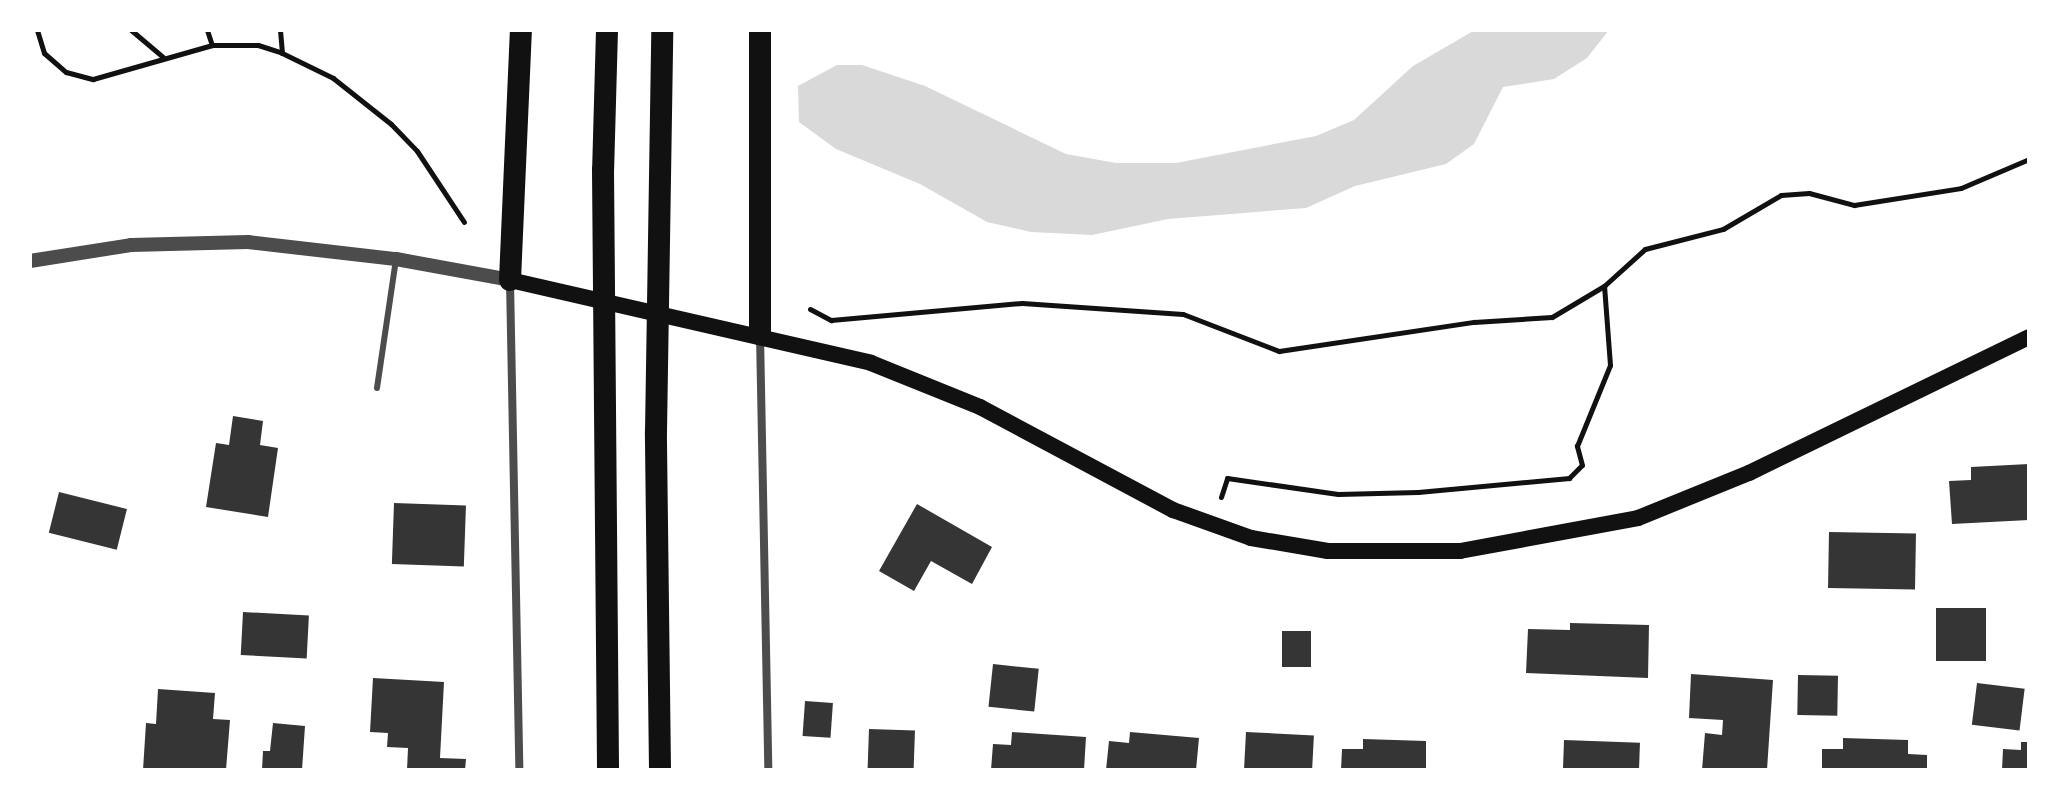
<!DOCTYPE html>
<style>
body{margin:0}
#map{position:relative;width:2059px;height:800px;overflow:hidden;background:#fff;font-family:"DM Sans",sans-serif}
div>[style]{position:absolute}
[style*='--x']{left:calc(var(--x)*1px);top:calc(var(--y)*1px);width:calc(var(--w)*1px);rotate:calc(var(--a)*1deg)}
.water>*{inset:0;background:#d9d9d9}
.building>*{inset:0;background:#353535;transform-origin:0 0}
.path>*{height:5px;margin:-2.5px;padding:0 2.5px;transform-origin:2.5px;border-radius:2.5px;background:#111}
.service>*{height:6px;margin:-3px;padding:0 3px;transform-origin:3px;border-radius:3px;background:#4c4c4c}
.minor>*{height:8px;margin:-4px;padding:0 4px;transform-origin:4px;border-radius:4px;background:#4c4c4c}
.tertiary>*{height:14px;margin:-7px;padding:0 7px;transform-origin:7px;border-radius:7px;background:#4c4c4c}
.secondary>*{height:16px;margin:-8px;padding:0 8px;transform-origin:8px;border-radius:8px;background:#111}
.trunk>*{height:22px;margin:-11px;padding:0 11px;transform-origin:11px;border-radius:11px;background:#111}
span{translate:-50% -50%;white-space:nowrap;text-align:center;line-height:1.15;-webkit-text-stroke:8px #fff;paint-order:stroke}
.frame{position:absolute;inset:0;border:32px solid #fff;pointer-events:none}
</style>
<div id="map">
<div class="water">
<div style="clip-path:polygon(1475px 30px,1609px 30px,1587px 58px,1554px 79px,1503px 87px,1474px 144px,1446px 164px,1355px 186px,1306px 208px,1168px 219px,1092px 235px,1031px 232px,987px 222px,920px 184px,836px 149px,799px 122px,798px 86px,837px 65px,862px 65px,925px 86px,1066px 154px,1116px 163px,1176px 163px,1316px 136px,1354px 120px,1413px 66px)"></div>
</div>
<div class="building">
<div style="clip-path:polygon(233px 416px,263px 421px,260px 445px,278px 448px,268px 517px,206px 507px,216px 443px,229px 445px)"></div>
<div style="clip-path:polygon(2029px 464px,2029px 520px,1952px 524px,1949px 481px,1971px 480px,1971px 467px)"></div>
<div style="left:59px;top:492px;width:70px;height:42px;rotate:14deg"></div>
<div style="left:394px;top:503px;width:72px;height:61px;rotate:2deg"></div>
<div style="clip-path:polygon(917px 504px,992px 547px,972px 584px,931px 561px,914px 591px,879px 571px)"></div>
<div style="left:1829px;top:532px;width:87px;height:56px;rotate:1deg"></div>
<div style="left:1936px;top:608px;width:50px;height:53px"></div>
<div style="left:243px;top:612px;width:66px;height:43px;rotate:3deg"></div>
<div style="clip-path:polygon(1570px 623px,1649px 625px,1648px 678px,1526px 673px,1528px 629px,1570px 630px)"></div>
<div style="left:1311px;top:631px;width:36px;height:29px;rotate:90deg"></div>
<div style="left:993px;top:664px;width:46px;height:43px;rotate:6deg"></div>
<div style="clip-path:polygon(1691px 674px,1773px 680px,1767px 770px,1702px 770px,1705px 733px,1722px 735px,1723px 720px,1689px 718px)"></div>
<div style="left:1798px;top:675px;width:40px;height:40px;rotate:1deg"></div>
<div style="clip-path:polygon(373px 678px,444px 682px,440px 758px,466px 759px,465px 770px,407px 770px,408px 748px,387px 747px,388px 733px,370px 732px)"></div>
<div style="left:1977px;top:683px;width:48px;height:42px;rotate:7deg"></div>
<div style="clip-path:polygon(158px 689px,215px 693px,213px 719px,230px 720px,226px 770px,143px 770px,146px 723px,156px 724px)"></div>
<div style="left:805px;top:701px;width:28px;height:35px;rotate:4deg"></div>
<div style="clip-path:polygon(273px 723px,305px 726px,302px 770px,262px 770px,263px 751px,270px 751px)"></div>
<div style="left:869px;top:729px;width:46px;height:41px;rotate:2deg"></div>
<div style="clip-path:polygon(1012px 732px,1086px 737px,1084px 770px,991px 770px,993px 744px,1011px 745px)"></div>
<div style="clip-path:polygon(1130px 732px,1199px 738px,1196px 770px,1106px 770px,1109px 741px,1129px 743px)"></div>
<div style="left:1246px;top:732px;width:68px;height:38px;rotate:3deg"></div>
<div style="clip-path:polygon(1843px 738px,1908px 740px,1908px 754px,1927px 755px,1927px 770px,1822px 770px,1822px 749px,1843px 749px)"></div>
<div style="clip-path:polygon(1363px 739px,1426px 741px,1426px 770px,1341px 770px,1342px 749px,1363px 749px)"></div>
<div style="left:1564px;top:740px;width:76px;height:30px;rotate:2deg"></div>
<div style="clip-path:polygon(2021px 742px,2029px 742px,2029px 770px,2002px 770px,2003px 749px,2021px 750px)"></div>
</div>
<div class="path">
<div style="--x:37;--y:30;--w:24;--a:73"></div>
<div style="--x:44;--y:53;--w:29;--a:41"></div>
<div style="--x:66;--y:72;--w:28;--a:15"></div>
<div style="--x:93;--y:79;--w:124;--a:-15.9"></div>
<div style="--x:212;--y:45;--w:46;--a:0"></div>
<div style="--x:258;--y:45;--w:25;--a:18"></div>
<div style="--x:282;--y:53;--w:57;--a:26.1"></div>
<div style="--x:333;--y:78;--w:74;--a:38.4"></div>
<div style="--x:391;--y:124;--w:37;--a:46"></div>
<div style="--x:417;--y:151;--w:85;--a:56.5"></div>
<div style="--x:131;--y:30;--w:42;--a:40.2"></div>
<div style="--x:207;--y:30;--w:16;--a:72"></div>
<div style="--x:280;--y:30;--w:23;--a:85"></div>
<div style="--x:810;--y:309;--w:24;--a:28"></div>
<div style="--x:831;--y:320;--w:192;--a:-5.1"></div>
<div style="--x:1022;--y:303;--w:161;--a:3.9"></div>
<div style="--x:1183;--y:314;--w:103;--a:21.1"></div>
<div style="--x:1279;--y:351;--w:197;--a:-8.5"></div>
<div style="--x:1474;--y:322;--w:78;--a:-3.7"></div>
<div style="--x:1552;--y:317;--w:61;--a:-30.8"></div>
<div style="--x:1221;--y:497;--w:20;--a:-72"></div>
<div style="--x:1227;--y:478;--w:112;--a:8.2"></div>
<div style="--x:1338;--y:494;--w:80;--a:-1.4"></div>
<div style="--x:1418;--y:492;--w:152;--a:-5.3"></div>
<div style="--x:1569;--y:478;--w:18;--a:-45"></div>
<div style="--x:1582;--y:465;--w:20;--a:-105"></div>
<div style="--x:1577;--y:446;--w:87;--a:-67.8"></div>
<div style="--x:1610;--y:365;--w:79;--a:-94.3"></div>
<div style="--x:1604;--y:286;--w:55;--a:-42.1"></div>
<div style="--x:1645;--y:249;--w:81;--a:-14.4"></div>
<div style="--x:1723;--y:229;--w:67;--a:-30.4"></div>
<div style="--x:1781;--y:195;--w:28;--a:-4"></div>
<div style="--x:1809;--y:193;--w:47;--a:14.9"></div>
<div style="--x:1854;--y:205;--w:108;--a:-9"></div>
<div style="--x:1961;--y:188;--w:74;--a:-23.1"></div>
</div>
<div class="service">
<div style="--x:377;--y:388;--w:130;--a:-81.6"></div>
</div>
<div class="minor">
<div style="--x:510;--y:281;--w:489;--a:88.9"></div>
<div style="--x:760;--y:335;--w:435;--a:88.9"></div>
</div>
<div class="tertiary">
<div style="--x:30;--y:261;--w:102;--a:-9"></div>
<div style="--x:131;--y:245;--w:117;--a:-1.5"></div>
<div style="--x:248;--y:242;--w:149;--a:6.6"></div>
<div style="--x:396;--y:259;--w:116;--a:10.4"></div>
</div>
<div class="secondary">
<div style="--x:510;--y:280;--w:370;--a:12.9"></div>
<div style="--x:871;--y:363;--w:118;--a:22"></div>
<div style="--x:980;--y:407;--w:219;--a:28.1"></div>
<div style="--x:1173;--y:510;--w:83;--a:19.7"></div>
<div style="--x:1251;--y:538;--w:78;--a:9.6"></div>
<div style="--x:1328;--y:551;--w:132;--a:0"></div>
<div style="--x:1460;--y:551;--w:181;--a:-10.5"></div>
<div style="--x:1638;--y:518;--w:120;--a:-22.1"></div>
<div style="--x:1749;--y:473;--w:311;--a:-25.9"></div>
</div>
<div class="trunk">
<div style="--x:607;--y:30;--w:140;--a:91.6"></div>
<div style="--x:603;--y:170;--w:600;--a:89.52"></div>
<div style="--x:760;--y:30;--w:304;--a:90"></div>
<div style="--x:510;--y:280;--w:250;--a:-87.5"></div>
<div style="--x:660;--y:770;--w:338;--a:-90.7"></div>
<div style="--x:656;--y:432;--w:402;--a:-89.1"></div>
</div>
<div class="frame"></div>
</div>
